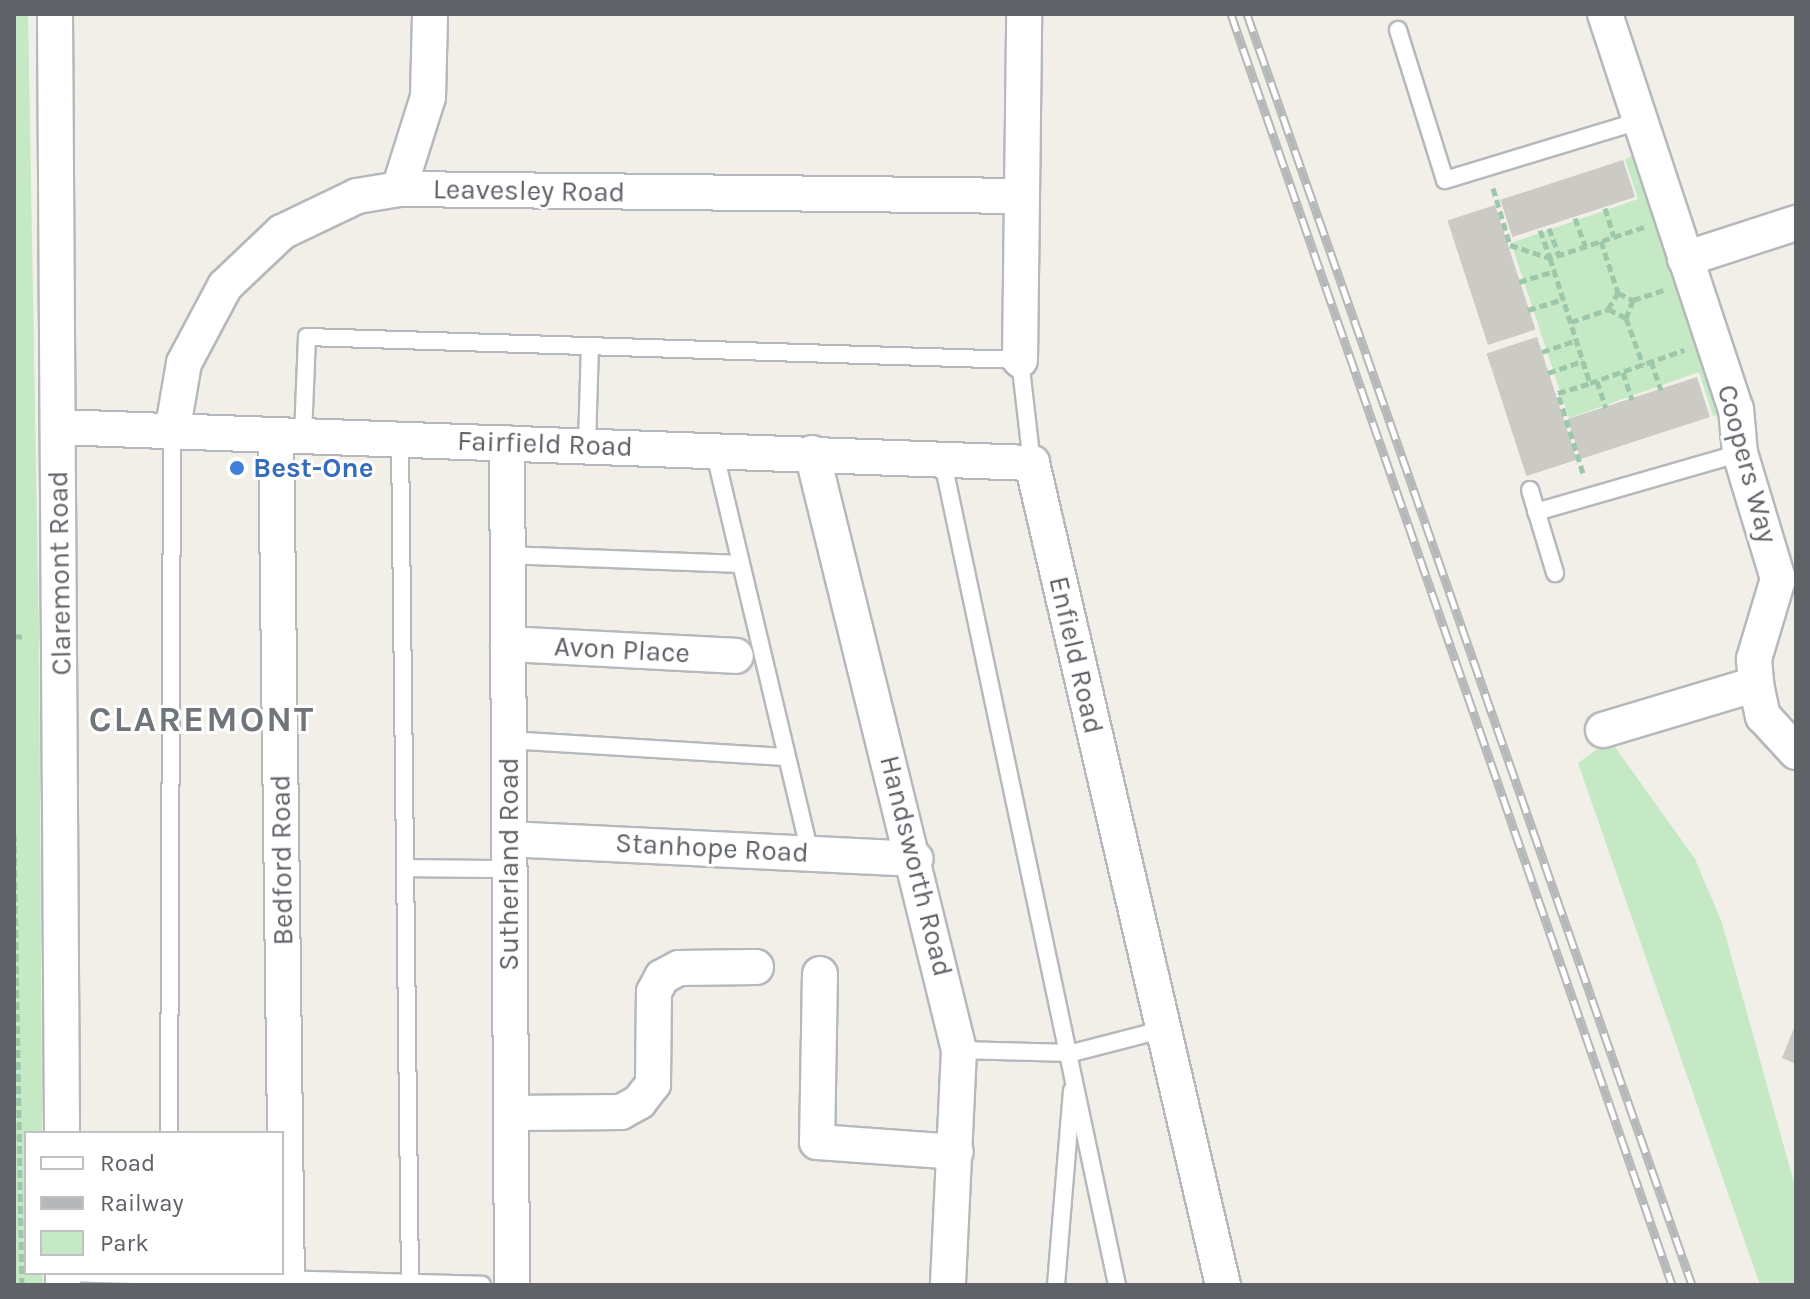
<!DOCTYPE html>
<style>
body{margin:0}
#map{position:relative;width:1810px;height:1299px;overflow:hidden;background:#f1efe8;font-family:Karla,sans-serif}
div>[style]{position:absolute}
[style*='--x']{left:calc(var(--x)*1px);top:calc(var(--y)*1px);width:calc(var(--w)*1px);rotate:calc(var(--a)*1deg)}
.green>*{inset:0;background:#c5e8c5}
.building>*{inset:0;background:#cccac5;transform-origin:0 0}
.path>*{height:5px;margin-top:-2.5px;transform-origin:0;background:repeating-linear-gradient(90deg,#9cc7a9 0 8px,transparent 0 12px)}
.roads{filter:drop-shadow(2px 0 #b5b8bc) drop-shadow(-2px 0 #b5b8bc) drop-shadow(0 2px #b5b8bc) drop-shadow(0 -2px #b5b8bc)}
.lane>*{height:16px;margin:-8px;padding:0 8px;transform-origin:8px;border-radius:8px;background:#fff}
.street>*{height:34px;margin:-17px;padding:0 17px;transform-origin:17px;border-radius:17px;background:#fff}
.rail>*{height:9px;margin-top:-4.5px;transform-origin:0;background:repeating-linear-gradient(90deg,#fff 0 18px,#b6b7b8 0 36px);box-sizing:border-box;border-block:2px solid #b6b7b8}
.dots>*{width:22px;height:22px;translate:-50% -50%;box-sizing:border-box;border:4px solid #fff;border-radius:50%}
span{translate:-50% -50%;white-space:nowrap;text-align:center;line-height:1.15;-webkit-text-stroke:6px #fff;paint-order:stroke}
.street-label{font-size:28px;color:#5f6368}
.shop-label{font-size:28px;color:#366cbe;font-weight:700}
.left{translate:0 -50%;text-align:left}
.district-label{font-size:36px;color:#70757a;font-weight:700;letter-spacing:2px}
.frame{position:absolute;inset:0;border:16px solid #5f6368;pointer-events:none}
.legend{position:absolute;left:24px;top:1131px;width:260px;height:144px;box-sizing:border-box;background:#fff;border:2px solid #bfc1c3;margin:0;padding:10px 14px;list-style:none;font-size:24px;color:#5f6368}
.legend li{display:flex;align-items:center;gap:16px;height:40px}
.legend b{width:40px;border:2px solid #bfc1c3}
</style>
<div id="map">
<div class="green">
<div style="clip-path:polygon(14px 14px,28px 14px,39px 638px,42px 1133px,26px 1133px,26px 1273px,42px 1273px,43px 1285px,14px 1285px)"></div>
<div style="clip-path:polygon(1640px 153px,1727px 412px,1713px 416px,1699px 372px,1569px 418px,1511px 243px,1638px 199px,1625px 159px)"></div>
<div style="clip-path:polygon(1610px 740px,1695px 859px,1722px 923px,1796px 1190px,1796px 1285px,1760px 1285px,1578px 763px)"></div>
</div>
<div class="building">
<div style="left:1623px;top:160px;width:39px;height:129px;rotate:72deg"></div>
<div style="left:1495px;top:205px;width:131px;height:50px;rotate:72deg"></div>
<div style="left:1537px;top:337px;width:129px;height:53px;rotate:72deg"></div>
<div style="left:1697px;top:377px;width:42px;height:136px;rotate:72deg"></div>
<div style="clip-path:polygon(1796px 1023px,1796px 1064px,1782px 1058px)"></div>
</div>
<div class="path">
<div style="--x:1493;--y:188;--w:59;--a:73.4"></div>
<div style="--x:1510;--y:245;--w:42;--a:18"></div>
<div style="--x:1605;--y:208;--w:30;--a:73"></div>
<div style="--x:1575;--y:218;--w:30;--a:70"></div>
<div style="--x:1644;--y:227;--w:99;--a:161.7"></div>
<div style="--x:1550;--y:258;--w:131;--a:72.3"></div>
<div style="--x:1590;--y:383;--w:100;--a:-19.3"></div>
<div style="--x:1549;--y:228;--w:29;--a:70"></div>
<div style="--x:1540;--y:230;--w:29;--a:70"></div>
<div style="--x:1601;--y:241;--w:55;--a:71.9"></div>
<div style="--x:1519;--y:282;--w:38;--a:-17"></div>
<div style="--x:1633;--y:300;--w:32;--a:-18"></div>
<div style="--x:1528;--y:310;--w:37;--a:-17"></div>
<div style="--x:1626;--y:318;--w:50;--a:70.1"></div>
<div style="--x:1571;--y:322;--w:39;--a:-19"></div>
<div style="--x:1608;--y:309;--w:19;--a:-58"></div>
<div style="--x:1618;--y:293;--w:17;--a:25"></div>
<div style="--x:1633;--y:300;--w:19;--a:111"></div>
<div style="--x:1626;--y:318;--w:20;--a:-153"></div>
<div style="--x:1542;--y:352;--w:36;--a:-19"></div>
<div style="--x:1651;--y:361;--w:31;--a:71"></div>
<div style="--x:1623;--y:372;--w:29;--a:72"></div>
<div style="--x:1548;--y:373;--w:37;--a:-19"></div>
<div style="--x:1597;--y:381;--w:28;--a:72"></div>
<div style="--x:1583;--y:473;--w:84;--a:-107.4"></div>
<div style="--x:1558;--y:393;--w:34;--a:-17"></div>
<div style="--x:14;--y:636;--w:12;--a:5"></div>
<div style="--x:14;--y:834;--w:451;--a:89"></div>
</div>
<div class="roads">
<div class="lane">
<div style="--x:1398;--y:30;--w:157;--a:72.6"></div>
<div style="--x:1445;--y:180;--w:203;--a:-16.9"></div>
<div style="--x:303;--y:436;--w:99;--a:-87.7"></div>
<div style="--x:307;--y:337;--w:713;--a:1.85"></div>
<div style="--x:1020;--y:360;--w:104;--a:83.4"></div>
<div style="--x:400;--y:439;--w:842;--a:89.32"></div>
<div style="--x:587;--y:445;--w:99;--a:-88.3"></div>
<div style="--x:714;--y:450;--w:414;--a:76.6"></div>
<div style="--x:942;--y:458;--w:845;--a:78.05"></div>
<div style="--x:1530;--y:490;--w:87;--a:73.2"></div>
<div style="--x:1536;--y:512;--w:212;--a:-16.1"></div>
<div style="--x:507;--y:555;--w:233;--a:2.2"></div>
<div style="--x:508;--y:740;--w:278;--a:3.5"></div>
<div style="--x:405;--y:868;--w:104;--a:0.6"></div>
<div style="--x:959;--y:1050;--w:113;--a:1.5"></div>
<div style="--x:1072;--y:1053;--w:92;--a:-14.5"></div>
<div style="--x:169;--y:1133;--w:700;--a:-89.75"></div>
<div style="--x:63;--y:1273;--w:419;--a:1.6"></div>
<div style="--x:1056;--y:1285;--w:195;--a:-85.3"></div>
</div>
<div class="street">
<div style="--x:55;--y:14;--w:1119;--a:89.64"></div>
<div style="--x:1605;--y:14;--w:416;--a:71.7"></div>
<div style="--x:1736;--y:409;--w:44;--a:84.8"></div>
<div style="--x:1740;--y:453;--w:132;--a:73.2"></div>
<div style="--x:1778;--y:579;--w:84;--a:106.7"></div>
<div style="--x:1754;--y:659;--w:25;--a:85"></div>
<div style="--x:1756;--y:684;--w:33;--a:78"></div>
<div style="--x:1763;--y:716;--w:49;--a:47.5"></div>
<div style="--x:399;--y:189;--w:96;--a:-72.5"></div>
<div style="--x:428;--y:97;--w:83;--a:-88.6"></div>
<div style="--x:1685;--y:259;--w:117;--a:-18"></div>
<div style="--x:1020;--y:360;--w:346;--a:-89.3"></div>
<div style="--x:58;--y:427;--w:975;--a:2.12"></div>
<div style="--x:1032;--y:463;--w:844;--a:76.92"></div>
<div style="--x:172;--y:433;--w:71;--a:-80.3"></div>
<div style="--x:184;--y:363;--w:87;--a:-62"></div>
<div style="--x:225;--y:286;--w:79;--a:-43.5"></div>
<div style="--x:282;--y:232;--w:83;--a:-25.6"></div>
<div style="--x:357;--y:196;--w:43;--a:-9.5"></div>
<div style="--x:399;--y:189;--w:622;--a:0.64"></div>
<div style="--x:276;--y:435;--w:850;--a:89.26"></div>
<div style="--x:507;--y:443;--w:842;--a:89.66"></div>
<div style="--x:812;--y:453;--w:615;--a:76.17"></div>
<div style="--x:959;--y:1050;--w:235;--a:92.7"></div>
<div style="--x:508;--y:644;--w:228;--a:3"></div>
<div style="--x:1603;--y:730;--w:160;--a:-16.7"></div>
<div style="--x:509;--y:839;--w:407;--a:2.8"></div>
<div style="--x:820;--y:974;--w:168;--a:91"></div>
<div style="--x:817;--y:1142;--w:139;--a:4.1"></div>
<div style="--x:511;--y:1113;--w:110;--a:-0.5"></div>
<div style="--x:621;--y:1112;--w:21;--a:-29"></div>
<div style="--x:639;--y:1102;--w:23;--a:-52"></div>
<div style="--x:653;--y:1084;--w:92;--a:-89.4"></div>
<div style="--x:654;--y:992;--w:17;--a:-62"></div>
<div style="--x:662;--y:977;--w:19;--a:-28"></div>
<div style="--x:679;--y:968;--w:77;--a:-0.7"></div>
<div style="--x:63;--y:1273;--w:12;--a:90"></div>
</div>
</div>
<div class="rail">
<div style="--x:1231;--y:14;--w:1345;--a:70.86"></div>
<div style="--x:1247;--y:14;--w:1347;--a:70.7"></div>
</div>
<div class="dots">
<div style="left:237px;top:468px;background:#3f7fe0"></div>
</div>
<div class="street-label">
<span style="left:529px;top:191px;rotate:1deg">Leavesley Road</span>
<span style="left:545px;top:444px;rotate:2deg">Fairfield Road</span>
<span style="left:1747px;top:464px;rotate:75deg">Coopers Way</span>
<span style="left:60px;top:573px;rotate:-91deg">Claremont Road</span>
<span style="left:622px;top:650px;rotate:3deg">Avon Place</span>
<span style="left:1076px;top:655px;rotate:77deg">Enfield Road</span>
<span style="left:712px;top:848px;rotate:3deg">Stanhope Road</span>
<span style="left:282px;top:860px;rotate:-91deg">Bedford Road</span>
<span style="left:509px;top:864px;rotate:-90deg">Sutherland Road</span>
<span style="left:916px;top:866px;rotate:76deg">Handsworth Road</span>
</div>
<div class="shop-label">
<span class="left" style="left:253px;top:468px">Best-One</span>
</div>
<div class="district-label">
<span style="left:202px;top:720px">CLAREMONT</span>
</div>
<div class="frame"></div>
<ul class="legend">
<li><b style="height:10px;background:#fff"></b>Road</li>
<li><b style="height:10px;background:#b6b7b8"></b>Railway</li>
<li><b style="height:22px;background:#c5e8c5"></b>Park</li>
</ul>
</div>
